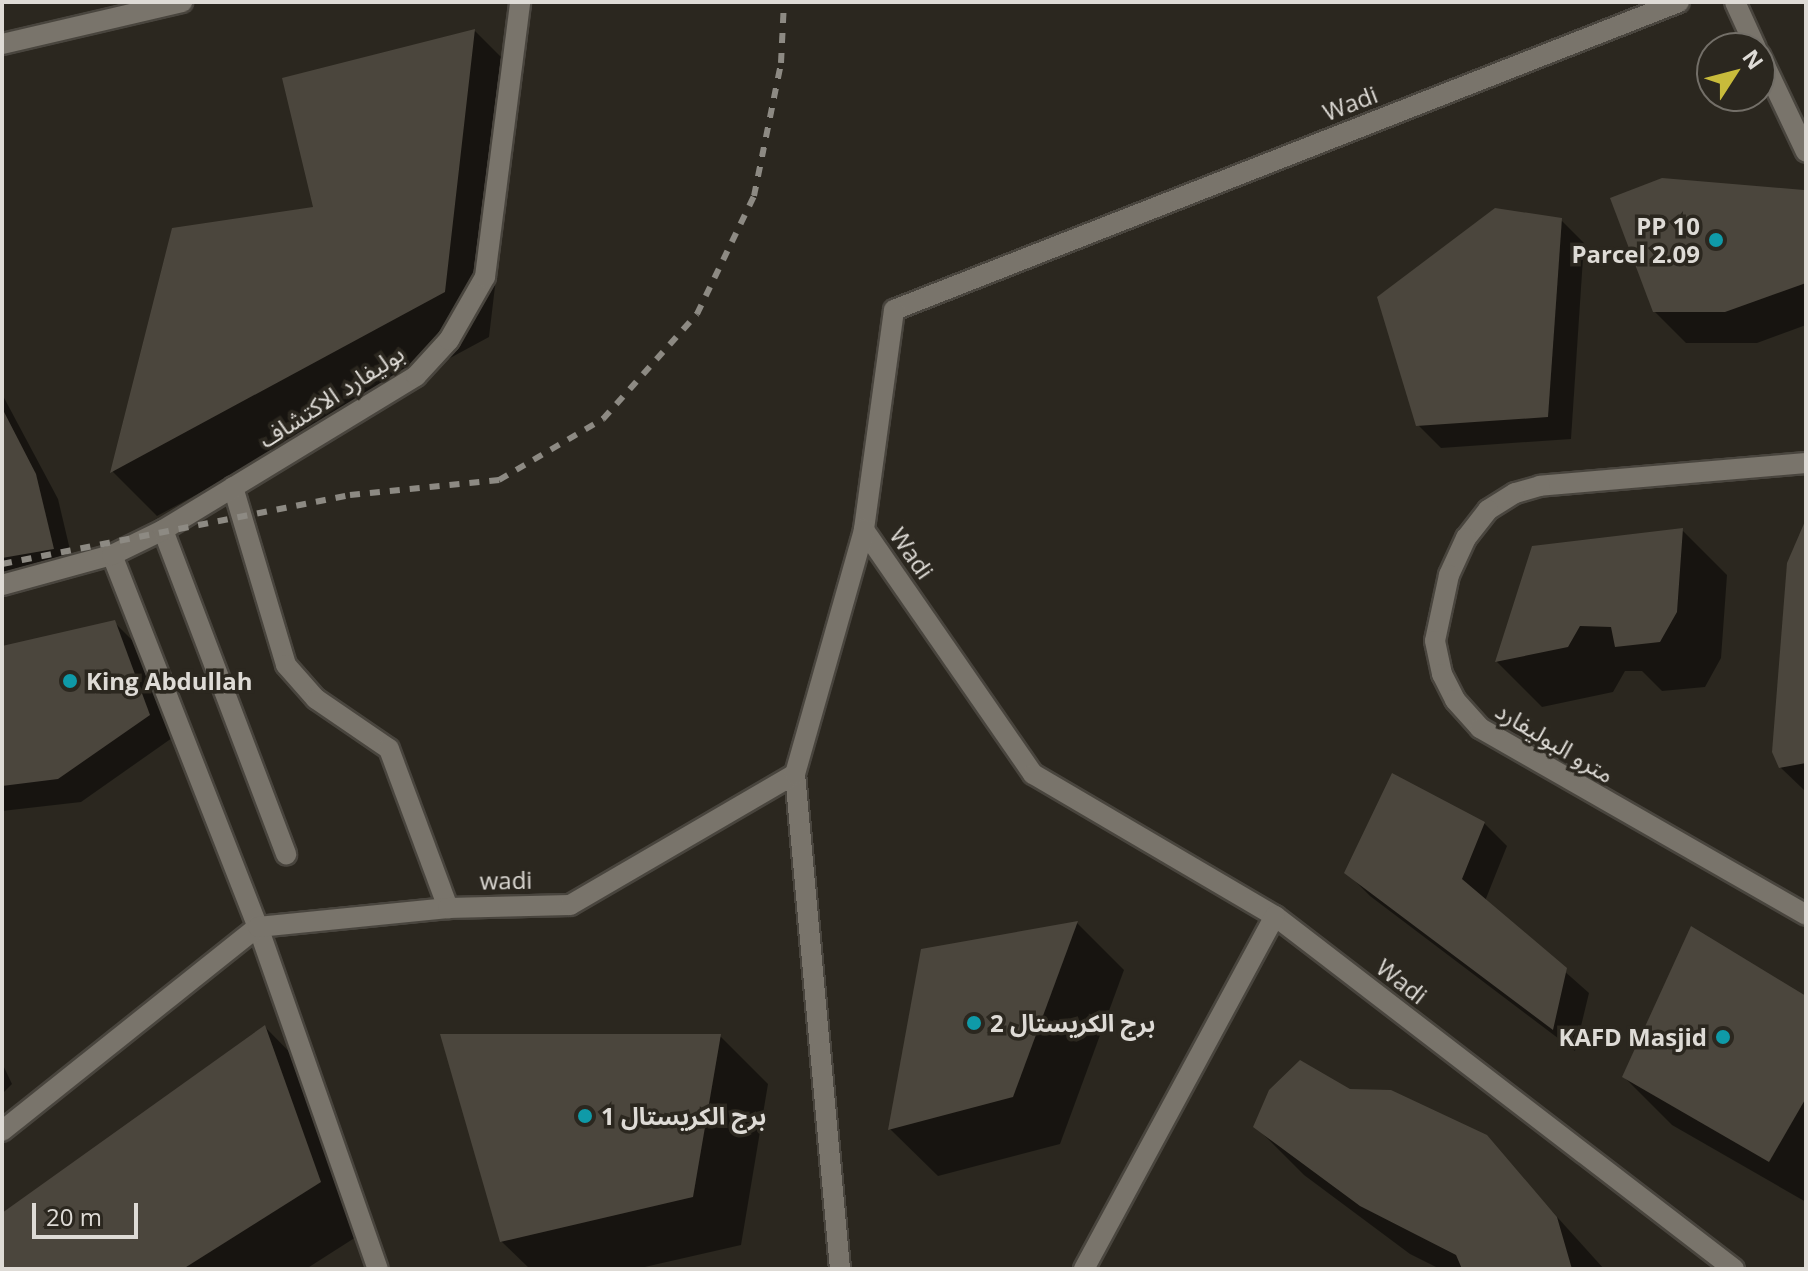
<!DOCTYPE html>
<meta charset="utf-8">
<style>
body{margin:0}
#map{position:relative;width:1808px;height:1271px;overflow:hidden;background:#2b271f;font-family:"Open Sans","Noto Sans Arabic",sans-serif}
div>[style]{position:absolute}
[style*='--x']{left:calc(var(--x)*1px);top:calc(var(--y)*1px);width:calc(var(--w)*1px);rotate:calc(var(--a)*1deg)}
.shadow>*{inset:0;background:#0007}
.building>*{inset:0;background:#4b463d}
.roads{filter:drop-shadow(2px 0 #49453e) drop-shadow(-2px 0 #49453e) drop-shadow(0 2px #49453e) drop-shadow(0 -2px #49453e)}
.minor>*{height:20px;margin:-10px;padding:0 10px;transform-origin:10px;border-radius:10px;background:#79746b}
.rail>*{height:6px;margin-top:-3px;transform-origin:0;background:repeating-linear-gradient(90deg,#8d8a83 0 10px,transparent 0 20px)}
.dots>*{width:22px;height:22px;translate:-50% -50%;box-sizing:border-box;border:4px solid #2b271f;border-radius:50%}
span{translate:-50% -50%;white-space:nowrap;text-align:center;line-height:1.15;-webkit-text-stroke:7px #2b271f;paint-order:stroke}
.street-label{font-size:24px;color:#dedbd6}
.poi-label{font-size:24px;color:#dedbd6;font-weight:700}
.right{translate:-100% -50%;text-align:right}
.left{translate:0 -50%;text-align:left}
.frame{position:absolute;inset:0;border:4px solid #dedbd6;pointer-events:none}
.north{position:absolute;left:1696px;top:32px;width:80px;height:80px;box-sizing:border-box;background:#2b271f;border:2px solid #736f68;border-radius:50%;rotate:54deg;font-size:22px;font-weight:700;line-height:32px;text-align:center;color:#dedbd6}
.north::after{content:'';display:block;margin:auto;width:28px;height:36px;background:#c8bb3b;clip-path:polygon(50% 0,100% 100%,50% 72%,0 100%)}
.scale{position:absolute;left:32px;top:1203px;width:106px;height:36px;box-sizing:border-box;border:4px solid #dedbd6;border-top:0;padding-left:10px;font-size:24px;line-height:28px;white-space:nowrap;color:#dedbd6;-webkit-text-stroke:6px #2b271f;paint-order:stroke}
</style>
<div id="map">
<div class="shadow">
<div style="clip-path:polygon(475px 31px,520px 76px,489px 337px,157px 516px,113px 472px,174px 230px,316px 208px)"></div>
<div style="clip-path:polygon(1803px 192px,1806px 325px,1757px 343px,1686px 343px,1654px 311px)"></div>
<div style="clip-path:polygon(1561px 220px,1584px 243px,1571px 439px,1441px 448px,1418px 425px)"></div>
<div style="clip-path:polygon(2px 394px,58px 499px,75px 571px,2px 584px)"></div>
<div style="clip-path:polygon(1806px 523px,1806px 789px,1804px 790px,1780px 767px,1789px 563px)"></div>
<div style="clip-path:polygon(1682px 530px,1727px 575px,1721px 658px,1705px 687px,1662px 691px,1642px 671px,1625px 671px,1613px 692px,1542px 707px,1497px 662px,1534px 547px)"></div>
<div style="clip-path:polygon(114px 622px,137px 645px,172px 738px,81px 802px,2px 811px,2px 648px)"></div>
<div style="clip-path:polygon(1484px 823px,1507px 846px,1485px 901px,1589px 993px,1575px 1051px,1370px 896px,1347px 873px)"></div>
<div style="clip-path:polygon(1077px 923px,1124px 970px,1060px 1144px,938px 1176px,890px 1129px,923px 950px)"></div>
<div style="clip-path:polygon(1806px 998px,1806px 1202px,1672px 1125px,1624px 1077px)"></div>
<div style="clip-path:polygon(265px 1027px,312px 1075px,367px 1230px,306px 1269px,2px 1269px,2px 1216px)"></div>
<div style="clip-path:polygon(720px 1036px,768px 1084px,741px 1245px,636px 1269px,530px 1269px,501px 1241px)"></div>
<div style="clip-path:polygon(2px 1063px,12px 1084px,2px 1094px)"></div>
<div style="clip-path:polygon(1350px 1091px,1485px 1137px,1604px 1269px,1440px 1269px,1410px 1254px,1304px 1175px,1256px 1127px)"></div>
</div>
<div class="building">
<div style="clip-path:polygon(475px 29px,445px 292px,110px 473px,172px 228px,313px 207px,282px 78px)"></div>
<div style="clip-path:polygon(1662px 178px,1804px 190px,1806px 283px,1725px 312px,1653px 312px,1610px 198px)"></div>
<div style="clip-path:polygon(1495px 208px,1562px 218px,1548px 417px,1416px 426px,1377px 297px)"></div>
<div style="clip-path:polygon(2px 408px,36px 474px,54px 549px,2px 558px)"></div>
<div style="clip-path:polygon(1806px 519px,1806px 763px,1779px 768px,1772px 752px,1787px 563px)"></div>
<div style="clip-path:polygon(1683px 528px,1677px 612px,1660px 642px,1615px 647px,1611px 627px,1580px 626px,1568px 647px,1495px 662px,1532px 546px)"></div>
<div style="clip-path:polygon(115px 620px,150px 715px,58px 779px,2px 786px,2px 646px)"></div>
<div style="clip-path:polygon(1392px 773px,1485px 822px,1462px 879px,1567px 968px,1553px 1030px,1344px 873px)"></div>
<div style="clip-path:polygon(1078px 921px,1013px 1097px,888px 1130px,921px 949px)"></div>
<div style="clip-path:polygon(1691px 926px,1806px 996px,1806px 1098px,1769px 1162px,1622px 1077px)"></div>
<div style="clip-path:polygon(265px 1025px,321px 1182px,183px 1269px,2px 1269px,2px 1213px)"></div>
<div style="clip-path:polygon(440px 1034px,721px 1034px,693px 1197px,500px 1242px)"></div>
<div style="clip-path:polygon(1300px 1060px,1350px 1089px,1391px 1090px,1487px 1135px,1557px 1217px,1572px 1269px,1462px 1269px,1456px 1255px,1360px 1206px,1253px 1127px,1269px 1090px)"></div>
</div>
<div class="roads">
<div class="minor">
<div style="--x:1679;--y:2;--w:843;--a:158.58"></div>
<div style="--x:894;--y:310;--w:222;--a:97.8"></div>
<div style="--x:864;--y:530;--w:297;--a:55.3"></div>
<div style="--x:1033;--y:774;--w:281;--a:30.4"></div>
<div style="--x:1275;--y:916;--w:579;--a:37.56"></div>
<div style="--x:1735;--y:2;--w:51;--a:65.5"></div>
<div style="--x:2;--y:44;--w:185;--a:-13.1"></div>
<div style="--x:1760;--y:55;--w:107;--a:64.6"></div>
<div style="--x:1806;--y:463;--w:267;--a:175.1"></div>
<div style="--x:1540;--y:486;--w:26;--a:164"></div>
<div style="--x:1515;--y:493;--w:32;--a:148"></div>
<div style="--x:1488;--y:510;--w:36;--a:128"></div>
<div style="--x:1466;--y:538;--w:41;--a:114.7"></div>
<div style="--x:1449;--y:575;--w:67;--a:102"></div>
<div style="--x:1435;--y:641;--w:34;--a:78"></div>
<div style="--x:1442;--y:674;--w:29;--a:63"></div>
<div style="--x:1455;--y:700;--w:38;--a:48"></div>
<div style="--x:1480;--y:728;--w:376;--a:29.8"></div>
<div style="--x:233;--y:487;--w:186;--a:73.4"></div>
<div style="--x:286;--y:665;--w:45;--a:48.6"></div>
<div style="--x:316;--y:699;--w:88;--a:34.4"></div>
<div style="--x:389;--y:749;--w:170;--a:69.6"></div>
<div style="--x:163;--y:530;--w:347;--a:69.2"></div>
<div style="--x:112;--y:555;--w:400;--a:68.6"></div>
<div style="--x:258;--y:927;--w:362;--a:70.7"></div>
<div style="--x:2;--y:585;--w:114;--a:-15.3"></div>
<div style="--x:112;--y:555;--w:57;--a:-26.1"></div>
<div style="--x:163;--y:530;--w:296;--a:-31.3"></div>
<div style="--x:416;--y:376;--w:49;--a:-47.5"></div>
<div style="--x:449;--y:340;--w:73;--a:-60.3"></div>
<div style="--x:485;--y:277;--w:277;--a:-82.7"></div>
<div style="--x:795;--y:774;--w:497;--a:84.8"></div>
<div style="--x:2;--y:1131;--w:327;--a:-38.6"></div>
<div style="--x:258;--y:927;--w:191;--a:-5.7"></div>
<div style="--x:448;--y:908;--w:122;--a:-1.4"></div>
<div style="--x:570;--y:905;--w:260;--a:-30.2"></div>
<div style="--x:795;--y:774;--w:254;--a:-74.2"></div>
<div style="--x:1084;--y:1269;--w:401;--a:-61.6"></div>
</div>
</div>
<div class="rail">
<div style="--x:2;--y:564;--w:355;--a:-11.2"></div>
<div style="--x:350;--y:495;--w:150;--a:-5.7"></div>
<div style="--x:499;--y:480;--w:121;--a:-30.4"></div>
<div style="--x:603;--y:419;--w:141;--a:-48.2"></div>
<div style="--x:697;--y:314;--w:131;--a:-64.2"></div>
<div style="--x:754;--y:196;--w:136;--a:-78.5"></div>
<div style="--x:781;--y:63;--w:61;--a:-87.2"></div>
</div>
<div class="dots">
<div style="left:1716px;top:240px;background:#0f9aa8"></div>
<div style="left:70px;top:681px;background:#0f9aa8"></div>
<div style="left:974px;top:1023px;background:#0f9aa8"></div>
<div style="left:1723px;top:1037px;background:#0f9aa8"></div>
<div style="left:585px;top:1116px;background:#0f9aa8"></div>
</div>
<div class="street-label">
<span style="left:1350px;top:103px;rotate:-21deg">Wadi</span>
<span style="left:331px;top:396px;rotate:-33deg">بوليفارد الاكتشاف</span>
<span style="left:912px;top:553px;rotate:55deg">Wadi</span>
<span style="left:1555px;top:742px;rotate:31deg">مترو البوليفارد</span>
<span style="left:506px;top:880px;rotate:-1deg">wadi</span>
<span style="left:1402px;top:981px;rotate:38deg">Wadi</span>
</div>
<div class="poi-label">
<span class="right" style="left:1700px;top:240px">PP 10<br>Parcel 2.09</span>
<span class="left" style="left:86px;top:681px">King Abdullah</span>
<span class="left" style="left:990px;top:1023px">برج الكريستال 2</span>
<span class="right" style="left:1707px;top:1037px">KAFD Masjid</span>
<span class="left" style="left:601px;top:1116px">برج الكريستال 1</span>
</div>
<div class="frame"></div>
<div class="north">N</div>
<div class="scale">20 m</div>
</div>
